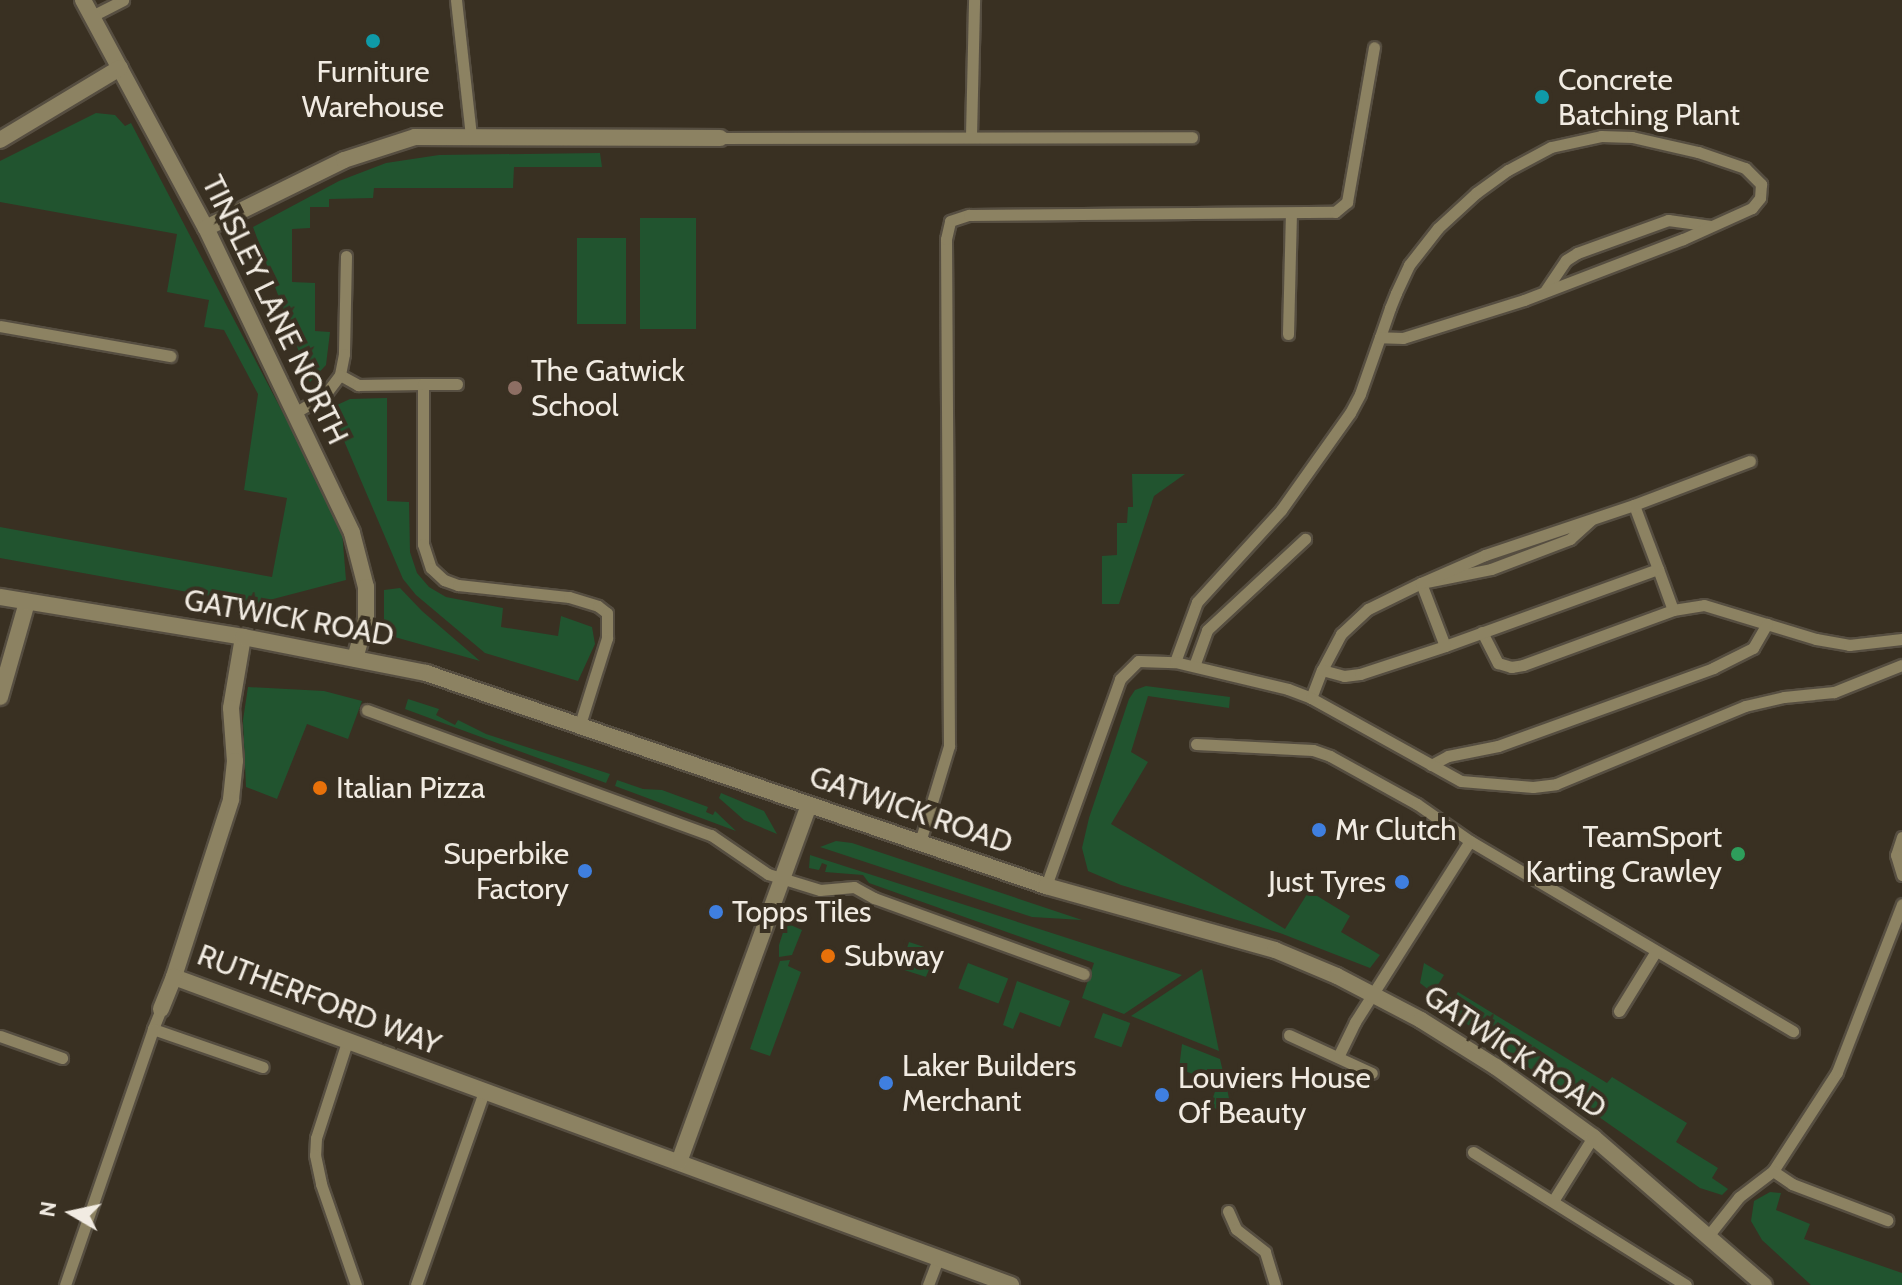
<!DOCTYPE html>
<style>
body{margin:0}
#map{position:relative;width:1902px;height:1285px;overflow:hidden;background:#393022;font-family:Cabin,sans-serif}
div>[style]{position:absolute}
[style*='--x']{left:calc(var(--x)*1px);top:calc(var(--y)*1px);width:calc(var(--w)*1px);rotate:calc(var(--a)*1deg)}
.green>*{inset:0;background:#21542f;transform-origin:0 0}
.roads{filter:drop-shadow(2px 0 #564e41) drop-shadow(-2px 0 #564e41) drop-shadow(0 2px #564e41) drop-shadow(0 -2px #564e41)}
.service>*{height:11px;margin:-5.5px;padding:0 5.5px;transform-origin:5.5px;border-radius:5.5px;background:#8c8262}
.minor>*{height:16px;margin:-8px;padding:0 8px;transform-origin:8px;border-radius:8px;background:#8c8262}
.tertiary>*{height:16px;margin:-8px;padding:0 8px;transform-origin:8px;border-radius:8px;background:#8c8262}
.dots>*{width:22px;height:22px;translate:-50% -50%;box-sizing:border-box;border:4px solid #393022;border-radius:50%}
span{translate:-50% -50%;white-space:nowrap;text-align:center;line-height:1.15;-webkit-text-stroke:8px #393022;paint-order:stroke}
.poi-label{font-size:30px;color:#f1ebe2}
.left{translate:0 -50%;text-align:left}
.right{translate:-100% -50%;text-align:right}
.street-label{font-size:30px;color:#f1ebe2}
.north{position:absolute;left:32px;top:1173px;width:80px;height:80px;-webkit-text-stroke:6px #393022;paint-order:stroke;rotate:279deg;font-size:22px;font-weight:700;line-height:32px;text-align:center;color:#f1ebe2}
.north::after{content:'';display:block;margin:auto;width:28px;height:36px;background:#f1ebe2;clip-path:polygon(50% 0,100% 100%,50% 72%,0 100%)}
</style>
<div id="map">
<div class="green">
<div style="clip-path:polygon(96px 113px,115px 115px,125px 126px,131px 123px,328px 499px,342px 531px,346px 580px,254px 604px,0 558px,0 527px,272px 577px,287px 498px,244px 490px,258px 394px,224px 330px,204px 327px,209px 300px,167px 292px,177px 234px,0 202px,0 161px)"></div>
<div style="clip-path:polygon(600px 153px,602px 167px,514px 167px,513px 188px,374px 188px,373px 198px,329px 199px,329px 207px,310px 207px,310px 228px,292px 229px,292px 282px,315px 283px,315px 331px,330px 332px,326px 365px,310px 382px,253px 227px,339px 181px,386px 163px,439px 155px)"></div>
<div style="left:640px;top:218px;width:56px;height:111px"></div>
<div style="left:577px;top:238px;width:49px;height:86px"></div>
<div style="clip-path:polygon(387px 398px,387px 501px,409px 502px,410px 552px,417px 573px,429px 587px,446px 597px,503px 608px,501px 627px,558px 636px,561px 616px,592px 627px,595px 644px,578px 681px,485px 653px,416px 595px,403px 579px,333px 415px,337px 405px,350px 399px)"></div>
<div style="clip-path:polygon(1132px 474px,1185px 474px,1154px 496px,1119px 604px,1102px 604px,1102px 556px,1117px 555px,1117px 523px,1127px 523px,1128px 507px,1133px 507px)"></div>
<div style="clip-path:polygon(400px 588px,422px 611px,480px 661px,391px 636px,384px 621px,384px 590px)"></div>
<div style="clip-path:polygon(1146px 686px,1230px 697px,1229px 708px,1148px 696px,1131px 752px,1148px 762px,1111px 824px,1285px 929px,1309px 891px,1350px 916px,1341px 932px,1380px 955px,1370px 968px,1280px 933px,1121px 885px,1088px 871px,1082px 848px,1089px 818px,1129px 699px,1135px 690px)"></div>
<div style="clip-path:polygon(248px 687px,324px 691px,362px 701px,348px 739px,307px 724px,277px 799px,246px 787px,243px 720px)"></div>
<div style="clip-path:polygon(408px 699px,439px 709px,436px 715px,455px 725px,458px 720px,486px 734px,610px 774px,606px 783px,405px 709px)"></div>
<div style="clip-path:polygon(617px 780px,643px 789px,662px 790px,708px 807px,706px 812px,713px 815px,715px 811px,736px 831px,615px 786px)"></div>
<div style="clip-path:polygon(721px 793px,764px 811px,777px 834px,744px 820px,719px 798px)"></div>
<div style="clip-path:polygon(836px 841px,852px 843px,1082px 920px,1032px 917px,820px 847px)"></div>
<div style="clip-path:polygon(810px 855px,1182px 975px,1124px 1014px,1082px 998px,1094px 963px,869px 883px,863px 875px,825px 872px,827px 865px,822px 863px,819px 870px,809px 868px)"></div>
<div style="clip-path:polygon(786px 923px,802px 930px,792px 955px,779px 957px,779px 945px)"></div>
<div style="left:909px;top:942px;width:28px;height:28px;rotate:18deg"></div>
<div style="clip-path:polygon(790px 960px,788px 966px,801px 972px,770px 1056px,750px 1049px,780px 961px)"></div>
<div style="left:968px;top:963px;width:43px;height:27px;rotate:21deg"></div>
<div style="clip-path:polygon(1424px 963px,1444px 975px,1436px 988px,1453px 999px,1458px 992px,1607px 1083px,1612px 1077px,1687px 1123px,1676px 1142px,1718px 1168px,1712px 1178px,1728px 1189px,1722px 1195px,1700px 1188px,1447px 1010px,1449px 1006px,1420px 983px)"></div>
<div style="clip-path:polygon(1202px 969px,1219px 1051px,1131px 1016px)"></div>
<div style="clip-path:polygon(1017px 981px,1070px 1001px,1060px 1027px,1020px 1012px,1013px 1029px,1003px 1025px)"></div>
<div style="left:1103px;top:1013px;width:29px;height:26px;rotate:20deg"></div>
<div style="clip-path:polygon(1182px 1044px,1220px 1059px,1229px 1098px,1223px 1112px,1210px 1106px,1218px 1083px,1179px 1069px)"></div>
<div style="clip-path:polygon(1770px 1192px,1781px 1193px,1776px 1210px,1810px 1224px,1804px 1239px,1902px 1273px,1902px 1285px,1811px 1285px,1762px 1240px,1751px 1221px,1754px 1201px)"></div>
</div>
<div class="roads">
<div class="service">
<div style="--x:456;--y:0;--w:137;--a:83.7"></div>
<div style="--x:92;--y:16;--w:35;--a:-27"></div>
<div style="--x:971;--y:136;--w:136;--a:-88.7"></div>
<div style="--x:720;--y:138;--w:472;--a:-0.1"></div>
<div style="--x:346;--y:256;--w:98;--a:91.2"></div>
<div style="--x:344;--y:354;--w:21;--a:101"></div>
<div style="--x:340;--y:375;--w:21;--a:29"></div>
<div style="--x:358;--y:385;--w:65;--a:-0.9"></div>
<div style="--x:423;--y:384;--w:160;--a:90"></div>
<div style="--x:423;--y:544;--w:25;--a:72"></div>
<div style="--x:431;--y:568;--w:18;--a:43"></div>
<div style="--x:444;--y:580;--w:15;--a:20"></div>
<div style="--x:458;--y:585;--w:112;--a:6.2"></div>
<div style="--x:569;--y:597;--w:30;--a:17"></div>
<div style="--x:598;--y:606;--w:11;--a:38"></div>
<div style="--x:607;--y:613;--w:25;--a:90"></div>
<div style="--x:607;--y:638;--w:90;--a:107.4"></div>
<div style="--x:1545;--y:291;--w:37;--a:-56"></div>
<div style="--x:1566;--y:260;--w:13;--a:-32"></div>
<div style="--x:1577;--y:253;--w:97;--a:-19.9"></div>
<div style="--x:1668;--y:220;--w:43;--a:7.9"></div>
<div style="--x:0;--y:326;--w:173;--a:10"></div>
<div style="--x:1288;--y:334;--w:119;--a:-88.6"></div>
<div style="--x:423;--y:384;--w:34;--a:0"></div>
<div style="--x:296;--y:412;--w:32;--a:-30"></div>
<div style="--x:324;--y:396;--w:26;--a:-53"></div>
<div style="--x:1673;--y:610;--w:31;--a:-9"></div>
<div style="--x:1704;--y:605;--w:117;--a:16.9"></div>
<div style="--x:1816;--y:639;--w:34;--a:10"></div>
<div style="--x:1849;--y:645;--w:53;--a:-6.5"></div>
<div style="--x:1482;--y:632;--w:35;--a:63"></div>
<div style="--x:1498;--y:663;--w:14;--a:17"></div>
<div style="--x:1511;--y:667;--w:12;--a:-9"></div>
<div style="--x:1523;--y:665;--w:160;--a:-20.1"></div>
<div style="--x:1673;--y:610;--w:44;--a:-110.1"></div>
<div style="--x:1445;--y:646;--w:226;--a:-19.9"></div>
<div style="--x:1658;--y:569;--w:68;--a:-110.6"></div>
<div style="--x:1175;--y:662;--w:64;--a:-69.9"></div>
<div style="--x:1197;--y:602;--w:125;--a:-47.6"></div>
<div style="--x:1281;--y:510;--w:119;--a:-54.6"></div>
<div style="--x:1350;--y:413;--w:21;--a:-62"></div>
<div style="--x:1360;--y:394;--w:60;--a:-70.7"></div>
<div style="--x:1380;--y:337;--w:31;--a:-71"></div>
<div style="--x:1390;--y:308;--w:16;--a:-68"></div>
<div style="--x:1396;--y:293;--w:31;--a:-65"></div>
<div style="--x:1409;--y:265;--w:47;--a:-51.9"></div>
<div style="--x:1438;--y:228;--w:52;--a:-42.6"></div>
<div style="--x:1476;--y:193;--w:39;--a:-36"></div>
<div style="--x:1508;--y:170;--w:49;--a:-28.1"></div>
<div style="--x:1551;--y:147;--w:51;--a:-12.4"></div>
<div style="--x:1601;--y:136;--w:31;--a:2"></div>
<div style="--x:1632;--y:137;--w:68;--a:12.8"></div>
<div style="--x:1698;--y:152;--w:50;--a:18.8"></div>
<div style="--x:1745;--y:168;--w:23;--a:45"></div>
<div style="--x:1761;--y:184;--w:14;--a:94"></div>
<div style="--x:1760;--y:198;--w:13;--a:129"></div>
<div style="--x:1752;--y:208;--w:76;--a:155.8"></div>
<div style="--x:1683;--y:239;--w:170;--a:159"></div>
<div style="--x:1524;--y:300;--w:127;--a:162.6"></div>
<div style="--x:1403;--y:338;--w:23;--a:-178"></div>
<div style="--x:1194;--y:666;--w:38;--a:-70"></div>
<div style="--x:1207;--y:630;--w:134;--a:-42.9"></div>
<div style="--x:1322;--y:670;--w:41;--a:-62.2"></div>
<div style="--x:1341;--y:634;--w:37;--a:-43"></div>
<div style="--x:1368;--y:609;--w:59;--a:-26.1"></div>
<div style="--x:1421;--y:583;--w:71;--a:-11.3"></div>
<div style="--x:1491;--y:569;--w:85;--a:-20.8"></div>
<div style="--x:1570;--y:539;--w:28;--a:-42"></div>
<div style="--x:1311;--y:698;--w:30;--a:-69"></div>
<div style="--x:1322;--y:670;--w:23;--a:15"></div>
<div style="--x:1344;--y:676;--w:16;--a:-7"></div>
<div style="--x:1360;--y:674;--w:89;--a:-18.2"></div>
<div style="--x:1445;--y:646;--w:67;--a:-110.9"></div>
<div style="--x:1421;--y:583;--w:70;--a:-23.6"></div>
<div style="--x:1485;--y:555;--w:157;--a:-18.6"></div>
<div style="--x:1634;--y:505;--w:124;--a:-20.8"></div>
<div style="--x:367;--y:710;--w:366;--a:20"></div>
<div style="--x:711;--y:835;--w:69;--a:34.4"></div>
<div style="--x:768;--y:874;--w:54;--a:17.1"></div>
<div style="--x:820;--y:890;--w:34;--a:-5"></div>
<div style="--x:854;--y:887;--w:23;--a:29"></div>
<div style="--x:874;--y:898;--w:223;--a:19.9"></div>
<div style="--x:1196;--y:744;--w:117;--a:2.9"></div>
<div style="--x:1313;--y:750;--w:18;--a:19"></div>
<div style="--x:1330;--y:756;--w:99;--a:28.9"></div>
<div style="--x:1417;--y:804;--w:65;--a:34.9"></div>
<div style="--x:1470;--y:841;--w:375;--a:30.5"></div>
<div style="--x:1431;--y:765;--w:19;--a:-28"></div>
<div style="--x:1448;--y:756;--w:51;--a:-11.3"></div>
<div style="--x:1498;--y:746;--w:229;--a:-19.9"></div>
<div style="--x:1713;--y:668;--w:45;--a:-26.6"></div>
<div style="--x:1753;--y:648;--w:28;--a:-60"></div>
<div style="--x:1902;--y:837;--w:19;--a:108"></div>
<div style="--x:1896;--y:855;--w:21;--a:73"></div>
<div style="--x:920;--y:842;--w:100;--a:-73.2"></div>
<div style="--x:949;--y:746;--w:507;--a:-90.34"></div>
<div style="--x:946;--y:239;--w:18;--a:-77"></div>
<div style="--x:950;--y:221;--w:20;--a:-18"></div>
<div style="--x:969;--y:215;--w:366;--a:-0.5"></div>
<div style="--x:1335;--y:212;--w:16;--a:-40"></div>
<div style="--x:1347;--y:202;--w:157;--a:-80.1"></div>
<div style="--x:1046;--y:886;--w:220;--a:-70.3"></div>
<div style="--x:1120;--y:679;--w:25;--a:-45"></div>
<div style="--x:1138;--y:661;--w:37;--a:2"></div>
<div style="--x:1175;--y:662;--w:116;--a:13.4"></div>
<div style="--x:1288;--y:689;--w:25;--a:21"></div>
<div style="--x:1311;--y:698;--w:171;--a:29"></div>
<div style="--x:1461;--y:781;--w:72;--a:4.8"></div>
<div style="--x:1533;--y:787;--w:23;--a:-7"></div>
<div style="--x:1556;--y:784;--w:204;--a:-22.4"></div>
<div style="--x:1745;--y:706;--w:40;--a:-13"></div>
<div style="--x:1784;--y:697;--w:50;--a:-5.7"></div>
<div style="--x:1834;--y:692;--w:73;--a:-21.7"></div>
<div style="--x:161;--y:1009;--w:22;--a:112"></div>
<div style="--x:153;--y:1029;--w:116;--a:19.1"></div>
<div style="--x:1619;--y:1011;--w:70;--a:-58.3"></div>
<div style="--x:1289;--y:1035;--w:91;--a:24.6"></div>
<div style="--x:0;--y:1036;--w:66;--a:19.5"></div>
<div style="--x:347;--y:1042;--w:101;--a:107.9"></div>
<div style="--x:316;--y:1138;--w:17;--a:93"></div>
<div style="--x:315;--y:1155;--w:30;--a:78"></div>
<div style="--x:321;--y:1184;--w:107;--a:70.9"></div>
<div style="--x:1338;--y:1057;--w:39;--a:-64"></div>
<div style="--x:1355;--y:1022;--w:214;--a:-57.6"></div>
<div style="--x:1473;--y:1152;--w:251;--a:32"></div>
<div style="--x:1773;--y:1171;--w:118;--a:-57.1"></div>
<div style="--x:1837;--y:1072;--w:180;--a:-68.8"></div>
<div style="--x:1553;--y:1201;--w:75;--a:-58"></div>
<div style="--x:1228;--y:1211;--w:20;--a:66"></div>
<div style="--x:1236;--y:1229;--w:37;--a:38"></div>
<div style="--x:1265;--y:1252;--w:34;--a:73"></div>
<div style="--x:1708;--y:1236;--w:50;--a:-51.5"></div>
<div style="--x:1739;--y:1197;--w:43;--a:-37.4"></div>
<div style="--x:1773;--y:1171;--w:23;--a:34"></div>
<div style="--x:1792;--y:1184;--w:102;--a:20.8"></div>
<div style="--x:65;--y:1285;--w:271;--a:-71"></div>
<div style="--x:416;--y:1285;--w:205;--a:-70.6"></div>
<div style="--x:928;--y:1285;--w:28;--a:-69"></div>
</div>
<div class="minor">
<div style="--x:83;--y:0;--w:259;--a:61.7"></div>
<div style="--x:206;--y:228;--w:338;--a:64.4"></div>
<div style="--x:352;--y:533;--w:56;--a:75.5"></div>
<div style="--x:366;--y:587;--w:33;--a:90"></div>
<div style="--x:366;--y:620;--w:40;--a:106"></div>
<div style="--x:0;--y:140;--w:140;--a:-31"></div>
<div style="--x:206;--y:228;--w:154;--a:-26.2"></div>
<div style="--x:344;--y:160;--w:75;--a:-17.9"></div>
<div style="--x:415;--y:137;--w:305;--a:0.2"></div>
<div style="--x:243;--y:637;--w:72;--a:99.6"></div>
<div style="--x:231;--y:708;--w:53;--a:85.7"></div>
<div style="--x:235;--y:761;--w:39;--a:96"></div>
<div style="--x:231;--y:800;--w:186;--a:107.9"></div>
<div style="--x:174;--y:977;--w:892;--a:20.2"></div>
<div style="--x:0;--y:697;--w:99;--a:-74.1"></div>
<div style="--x:161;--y:1009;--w:35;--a:-68"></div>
<div style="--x:679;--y:1162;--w:380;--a:-70"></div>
</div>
<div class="tertiary">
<div style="--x:0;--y:597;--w:246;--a:9.3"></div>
<div style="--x:243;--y:637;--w:187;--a:11.1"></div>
<div style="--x:426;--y:673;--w:656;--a:18.96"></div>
<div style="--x:1046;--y:886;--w:238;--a:15.6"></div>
<div style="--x:1275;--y:950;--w:67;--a:22.8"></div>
<div style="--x:1337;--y:976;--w:95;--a:27.6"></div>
<div style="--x:1421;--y:1020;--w:89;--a:32.1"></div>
<div style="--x:1496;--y:1067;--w:120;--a:35.8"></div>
<div style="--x:1593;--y:1137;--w:226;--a:40.9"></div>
</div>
</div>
<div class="dots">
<div style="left:373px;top:41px;background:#0f9aa8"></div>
<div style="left:1542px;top:97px;background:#0f9aa8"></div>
<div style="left:515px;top:388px;background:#8d6e63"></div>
<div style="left:320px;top:788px;background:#e8710a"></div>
<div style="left:1319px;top:830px;background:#3f7fe0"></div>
<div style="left:1738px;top:854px;background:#2e9e5b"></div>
<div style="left:585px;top:871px;background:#3f7fe0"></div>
<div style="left:1402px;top:882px;background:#3f7fe0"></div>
<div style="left:716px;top:912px;background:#3f7fe0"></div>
<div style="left:828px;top:956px;background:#e8710a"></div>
<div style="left:886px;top:1083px;background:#3f7fe0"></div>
<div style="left:1162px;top:1095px;background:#3f7fe0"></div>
</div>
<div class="poi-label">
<span style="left:373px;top:89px">Furniture<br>Warehouse</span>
<span class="left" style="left:1558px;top:97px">Concrete<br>Batching Plant</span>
<span class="left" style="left:531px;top:388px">The Gatwick<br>School</span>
<span class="left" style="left:336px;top:788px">Italian Pizza</span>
<span class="left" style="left:1335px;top:830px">Mr Clutch</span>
<span class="right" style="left:1722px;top:854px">TeamSport<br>Karting Crawley</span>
<span class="right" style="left:569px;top:871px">Superbike<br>Factory</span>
<span class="right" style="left:1386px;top:882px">Just Tyres</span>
<span class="left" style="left:732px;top:912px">Topps Tiles</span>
<span class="left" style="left:844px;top:956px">Subway</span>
<span class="left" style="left:902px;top:1083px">Laker Builders<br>Merchant</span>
<span class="left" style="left:1178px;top:1095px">Louviers House<br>Of Beauty</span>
</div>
<div class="street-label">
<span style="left:275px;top:310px;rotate:64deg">TINSLEY LANE NORTH</span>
<span style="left:289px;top:618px;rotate:10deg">GATWICK ROAD</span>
<span style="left:911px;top:810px;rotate:19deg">GATWICK ROAD</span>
<span style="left:319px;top:1000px;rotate:21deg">RUTHERFORD WAY</span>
<span style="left:1515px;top:1052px;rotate:34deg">GATWICK ROAD</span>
</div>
<div class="north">N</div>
</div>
